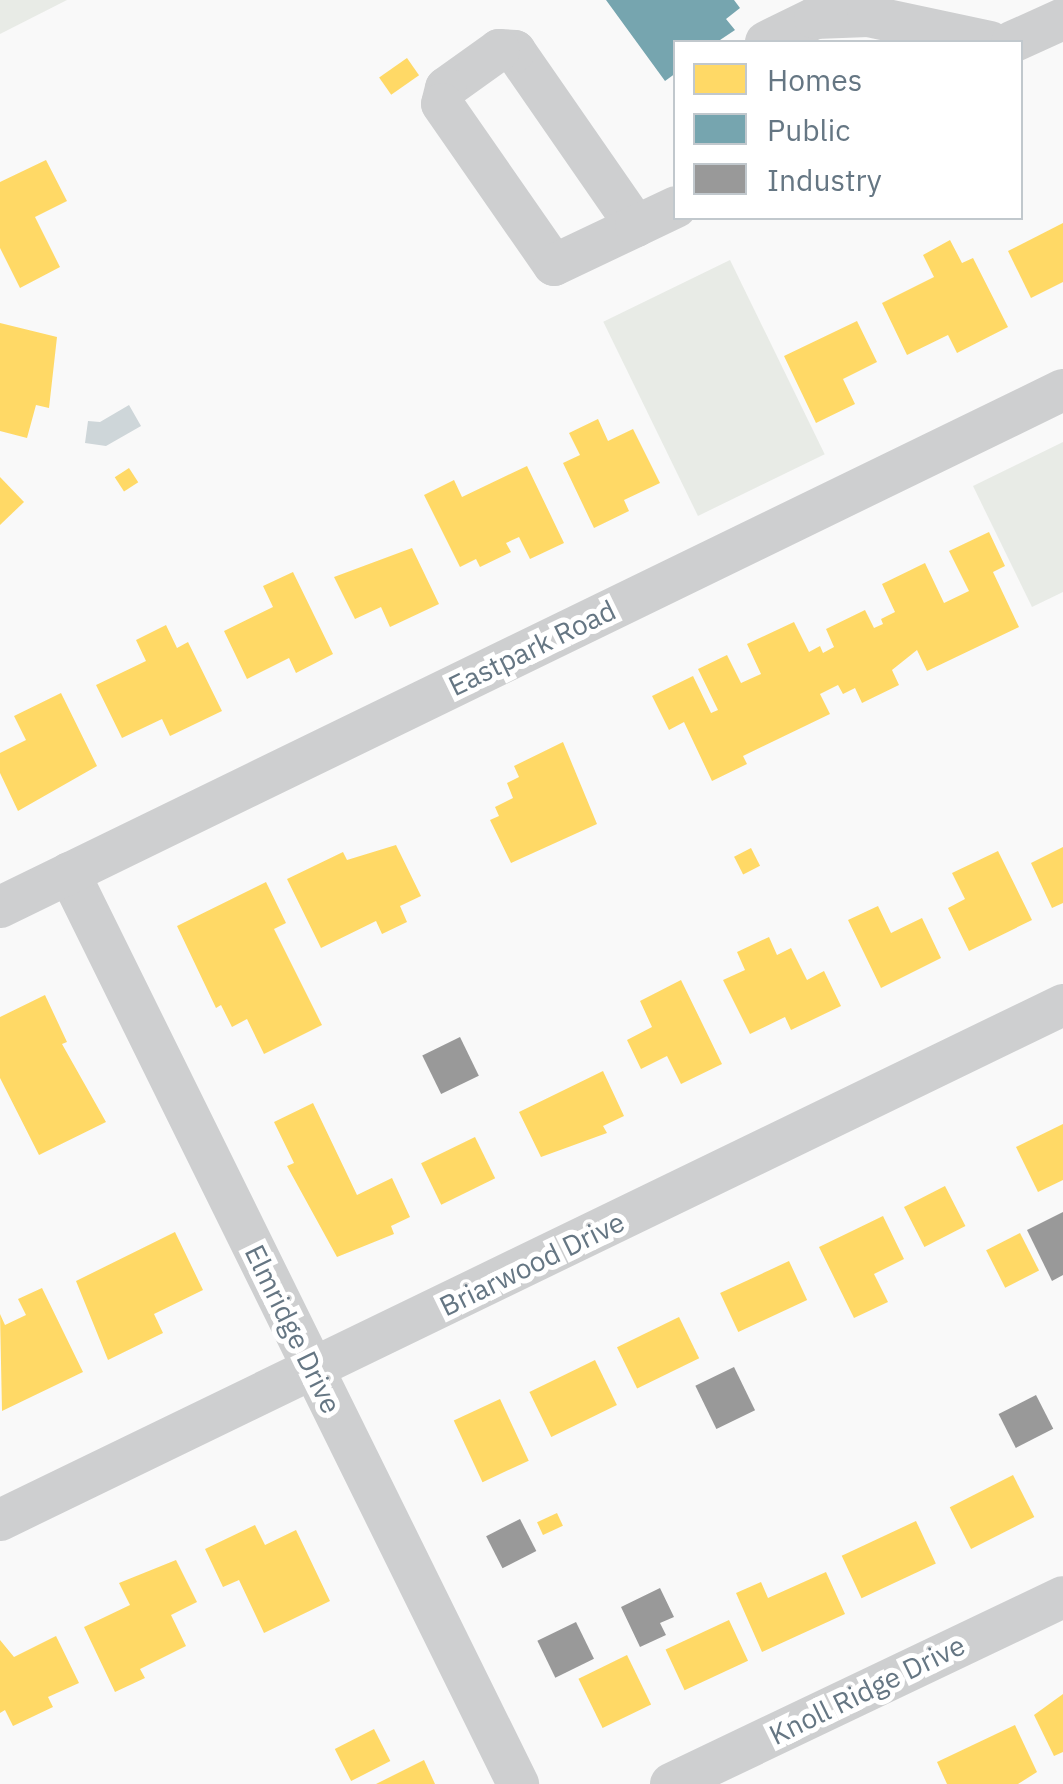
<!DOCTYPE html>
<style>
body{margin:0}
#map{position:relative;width:1063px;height:1784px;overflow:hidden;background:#f9f9f9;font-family:"IBM Plex Sans",sans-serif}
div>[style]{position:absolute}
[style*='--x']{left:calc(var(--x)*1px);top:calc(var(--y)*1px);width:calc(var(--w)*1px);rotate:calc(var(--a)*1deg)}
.green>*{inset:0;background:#e8ebe6;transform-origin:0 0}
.water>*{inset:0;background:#ced6d9}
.homes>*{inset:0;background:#ffd966;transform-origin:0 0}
.public>*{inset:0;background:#76a5af}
.industry>*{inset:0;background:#999;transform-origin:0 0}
.minor>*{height:42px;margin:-21px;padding:0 21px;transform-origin:21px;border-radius:21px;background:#cecfd0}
span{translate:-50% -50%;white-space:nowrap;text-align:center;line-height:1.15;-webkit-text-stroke:10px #fff;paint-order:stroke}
.street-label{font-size:28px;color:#657683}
.legend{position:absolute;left:673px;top:40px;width:350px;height:180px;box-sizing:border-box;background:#fff;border:2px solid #c1c8cd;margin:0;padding:12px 18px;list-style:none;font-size:30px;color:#657683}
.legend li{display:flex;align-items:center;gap:20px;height:50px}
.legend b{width:50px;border:2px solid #c1c8cd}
</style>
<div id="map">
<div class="green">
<div style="clip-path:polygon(0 0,67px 0,0 34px)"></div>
<div style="left:730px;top:260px;width:216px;height:141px;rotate:64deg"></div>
<div style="clip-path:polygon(1063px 442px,1063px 592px,1032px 607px,973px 486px)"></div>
</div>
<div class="water">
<div style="clip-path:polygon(129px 405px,141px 426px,106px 446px,85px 443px,88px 421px,100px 422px)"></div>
</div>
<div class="homes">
<div style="left:407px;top:58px;width:21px;height:34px;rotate:55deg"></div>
<div style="clip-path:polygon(46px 160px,67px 201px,35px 217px,60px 267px,20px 288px,0 248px,0 182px)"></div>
<div style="clip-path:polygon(1063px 223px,1063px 282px,1031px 298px,1008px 251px)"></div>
<div style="clip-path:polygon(950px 240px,962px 263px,973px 258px,1008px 327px,957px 353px,948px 335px,907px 355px,882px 303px,934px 277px,923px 255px)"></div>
<div style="clip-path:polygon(857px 321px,877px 362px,843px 379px,855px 404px,816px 423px,784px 356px)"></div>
<div style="clip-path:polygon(0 323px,57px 337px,49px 408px,36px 405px,27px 438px,0 431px)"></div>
<div style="clip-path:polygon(598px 419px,608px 441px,633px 429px,660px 483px,624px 500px,629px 511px,594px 528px,563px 463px,580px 455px,569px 433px)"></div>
<div style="clip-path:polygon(527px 466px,564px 543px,530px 559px,519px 537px,506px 543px,511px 552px,480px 567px,476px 559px,460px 567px,424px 495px,454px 480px,462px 497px)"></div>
<div style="left:129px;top:468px;width:17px;height:17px;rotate:57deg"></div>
<div style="clip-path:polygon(0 477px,24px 502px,0 525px)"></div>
<div style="clip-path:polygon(989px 532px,1005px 566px,993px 572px,1019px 627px,927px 671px,917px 650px,892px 670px,899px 685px,862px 703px,855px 688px,843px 694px,838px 685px,820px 694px,830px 714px,743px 756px,747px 764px,712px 781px,684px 722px,669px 730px,652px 696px,693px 676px,711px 713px,718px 710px,698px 669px,727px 655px,741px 683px,761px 674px,747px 644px,794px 622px,809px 652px,820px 646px,823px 653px,834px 647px,826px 629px,865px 610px,874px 628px,883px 624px,881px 619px,895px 612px,882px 584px,925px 563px,944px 603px,969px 591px,949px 551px)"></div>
<div style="clip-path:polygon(412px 548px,439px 604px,390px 627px,381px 607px,355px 619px,334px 577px)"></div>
<div style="clip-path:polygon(293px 572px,333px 654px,296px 673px,289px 658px,247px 679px,224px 631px,273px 607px,263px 586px)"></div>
<div style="clip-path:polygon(166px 625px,177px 648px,188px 642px,222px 711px,170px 736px,162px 719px,122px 738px,96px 685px,146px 661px,136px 640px)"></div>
<div style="clip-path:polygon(61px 693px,97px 766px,18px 811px,0 773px,0 753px,26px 740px,14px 716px)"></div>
<div style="clip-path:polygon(563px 742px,597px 824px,511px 863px,490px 820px,499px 816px,495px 807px,513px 798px,507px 783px,519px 777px,514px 766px)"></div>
<div style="clip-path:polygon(396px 845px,421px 896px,400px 906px,407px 922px,382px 934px,376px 921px,321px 948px,287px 879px,343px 852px,347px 860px)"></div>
<div style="clip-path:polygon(1063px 847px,1063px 903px,1052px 908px,1031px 863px)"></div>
<div style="left:751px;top:848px;width:20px;height:19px;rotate:63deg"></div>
<div style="clip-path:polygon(998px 851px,1032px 920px,969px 951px,948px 908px,965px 899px,952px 873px)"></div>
<div style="clip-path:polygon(266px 882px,286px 923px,274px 929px,322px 1025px,264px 1054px,247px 1019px,232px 1027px,221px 1005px,216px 1008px,177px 926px)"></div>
<div style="clip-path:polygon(878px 906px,891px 933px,922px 918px,941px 958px,881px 988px,848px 920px)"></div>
<div style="clip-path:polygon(769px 937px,777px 955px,791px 948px,807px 980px,824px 971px,841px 1006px,791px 1030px,785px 1017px,750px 1034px,723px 980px,745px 970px,737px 952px)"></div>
<div style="clip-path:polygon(681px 980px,722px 1064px,681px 1084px,667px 1056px,641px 1069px,627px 1040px,652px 1027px,640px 1001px)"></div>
<div style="clip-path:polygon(45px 995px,67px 1042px,62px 1044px,106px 1122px,39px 1155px,0 1078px,0 1017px)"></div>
<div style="clip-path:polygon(603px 1071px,624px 1116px,603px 1126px,607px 1133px,541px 1157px,519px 1112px)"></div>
<div style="clip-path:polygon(313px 1103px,357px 1195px,392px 1178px,410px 1217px,391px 1226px,394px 1234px,337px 1257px,287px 1166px,294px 1163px,274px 1122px)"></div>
<div style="clip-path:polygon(1063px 1124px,1063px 1180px,1038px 1192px,1016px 1147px)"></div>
<div style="left:475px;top:1137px;width:46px;height:60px;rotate:64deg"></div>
<div style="left:945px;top:1186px;width:45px;height:46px;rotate:63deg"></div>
<div style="clip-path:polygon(883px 1216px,904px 1259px,874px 1274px,888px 1302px,854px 1318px,819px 1247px)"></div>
<div style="clip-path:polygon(175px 1232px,203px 1290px,154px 1314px,163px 1333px,108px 1360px,76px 1281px)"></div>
<div style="left:1020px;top:1233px;width:42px;height:38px;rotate:63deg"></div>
<div style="left:789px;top:1261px;width:43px;height:76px;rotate:65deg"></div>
<div style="clip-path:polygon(42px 1288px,83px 1372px,2px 1411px,0 1314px,5px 1325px,26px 1315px,18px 1299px)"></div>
<div style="left:679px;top:1317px;width:46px;height:69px;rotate:64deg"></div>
<div style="left:595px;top:1360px;width:50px;height:73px;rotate:64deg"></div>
<div style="left:500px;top:1399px;width:68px;height:51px;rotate:65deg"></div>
<div style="left:1013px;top:1475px;width:47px;height:71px;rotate:63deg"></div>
<div style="left:557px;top:1513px;width:14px;height:22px;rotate:65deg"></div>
<div style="left:916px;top:1521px;width:47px;height:82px;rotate:65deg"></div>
<div style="clip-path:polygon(255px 1525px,265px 1545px,296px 1530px,330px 1601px,264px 1633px,239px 1580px,223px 1587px,205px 1549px)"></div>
<div style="clip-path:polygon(176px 1560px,197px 1602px,171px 1615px,186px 1646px,140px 1669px,145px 1678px,115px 1692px,84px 1627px,130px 1605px,119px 1583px)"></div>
<div style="clip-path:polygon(826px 1572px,845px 1614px,762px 1652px,736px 1593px,761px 1582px,768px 1598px)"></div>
<div style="left:729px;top:1620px;width:45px;height:70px;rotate:65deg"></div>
<div style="clip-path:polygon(56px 1636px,79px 1683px,48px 1697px,53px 1707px,13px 1726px,5px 1710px,0 1713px,0 1640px,14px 1657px)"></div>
<div style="left:627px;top:1655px;width:55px;height:54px;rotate:64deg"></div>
<div style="clip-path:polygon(1063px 1694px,1063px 1752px,1054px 1756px,1034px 1715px)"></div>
<div style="clip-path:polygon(1015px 1725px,1037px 1772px,1018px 1784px,947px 1784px,937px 1762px)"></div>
<div style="left:374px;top:1729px;width:36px;height:44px;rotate:63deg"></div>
<div style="clip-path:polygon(424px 1760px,435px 1784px,376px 1784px)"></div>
</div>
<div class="public">
<div style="clip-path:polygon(606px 0,734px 0,740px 8px,726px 19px,735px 30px,717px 42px,676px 42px,676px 73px,665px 81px)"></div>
</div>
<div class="industry">
<div style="left:460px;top:1037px;width:43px;height:42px;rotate:64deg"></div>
<div style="clip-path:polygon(1063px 1212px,1063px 1275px,1052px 1281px,1027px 1230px)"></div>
<div style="left:734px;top:1367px;width:48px;height:43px;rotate:64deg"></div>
<div style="left:1036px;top:1395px;width:38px;height:42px;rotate:63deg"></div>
<div style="left:520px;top:1519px;width:36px;height:38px;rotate:63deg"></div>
<div style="clip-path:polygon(660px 1588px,674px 1617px,660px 1623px,666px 1635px,640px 1647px,621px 1607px)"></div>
<div style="left:576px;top:1622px;width:41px;height:43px;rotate:64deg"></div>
</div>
<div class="minor">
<div style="--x:766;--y:42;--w:55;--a:-26.1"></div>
<div style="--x:815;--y:18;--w:53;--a:-2.2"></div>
<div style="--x:868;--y:16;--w:125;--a:12"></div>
<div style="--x:1012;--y:42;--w:56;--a:-24.3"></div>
<div style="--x:636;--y:226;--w:213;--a:-124.7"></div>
<div style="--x:515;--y:51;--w:16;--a:-176"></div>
<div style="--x:499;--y:50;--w:65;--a:144.4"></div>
<div style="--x:446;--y:88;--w:16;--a:104"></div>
<div style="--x:442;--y:104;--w:196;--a:55.2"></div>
<div style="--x:554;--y:265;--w:91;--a:-25.4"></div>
<div style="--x:636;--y:226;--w:44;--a:-25.4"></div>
<div style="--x:69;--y:873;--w:1016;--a:63.76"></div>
<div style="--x:0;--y:907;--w:1182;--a:-25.94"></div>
<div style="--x:0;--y:1520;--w:1181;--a:-25.85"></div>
<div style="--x:671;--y:1784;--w:434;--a:-25.5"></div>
</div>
<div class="street-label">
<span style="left:532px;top:648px;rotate:-26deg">Eastpark Road</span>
<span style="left:532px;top:1264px;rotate:-26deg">Briarwood Drive</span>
<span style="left:293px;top:1329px;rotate:64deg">Elmridge Drive</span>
<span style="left:867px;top:1690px;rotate:-26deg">Knoll Ridge Drive</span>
</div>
<ul class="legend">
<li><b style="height:28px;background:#ffd966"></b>Homes</li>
<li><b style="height:28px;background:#76a5af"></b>Public</li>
<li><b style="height:28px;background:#999"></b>Industry</li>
</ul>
</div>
